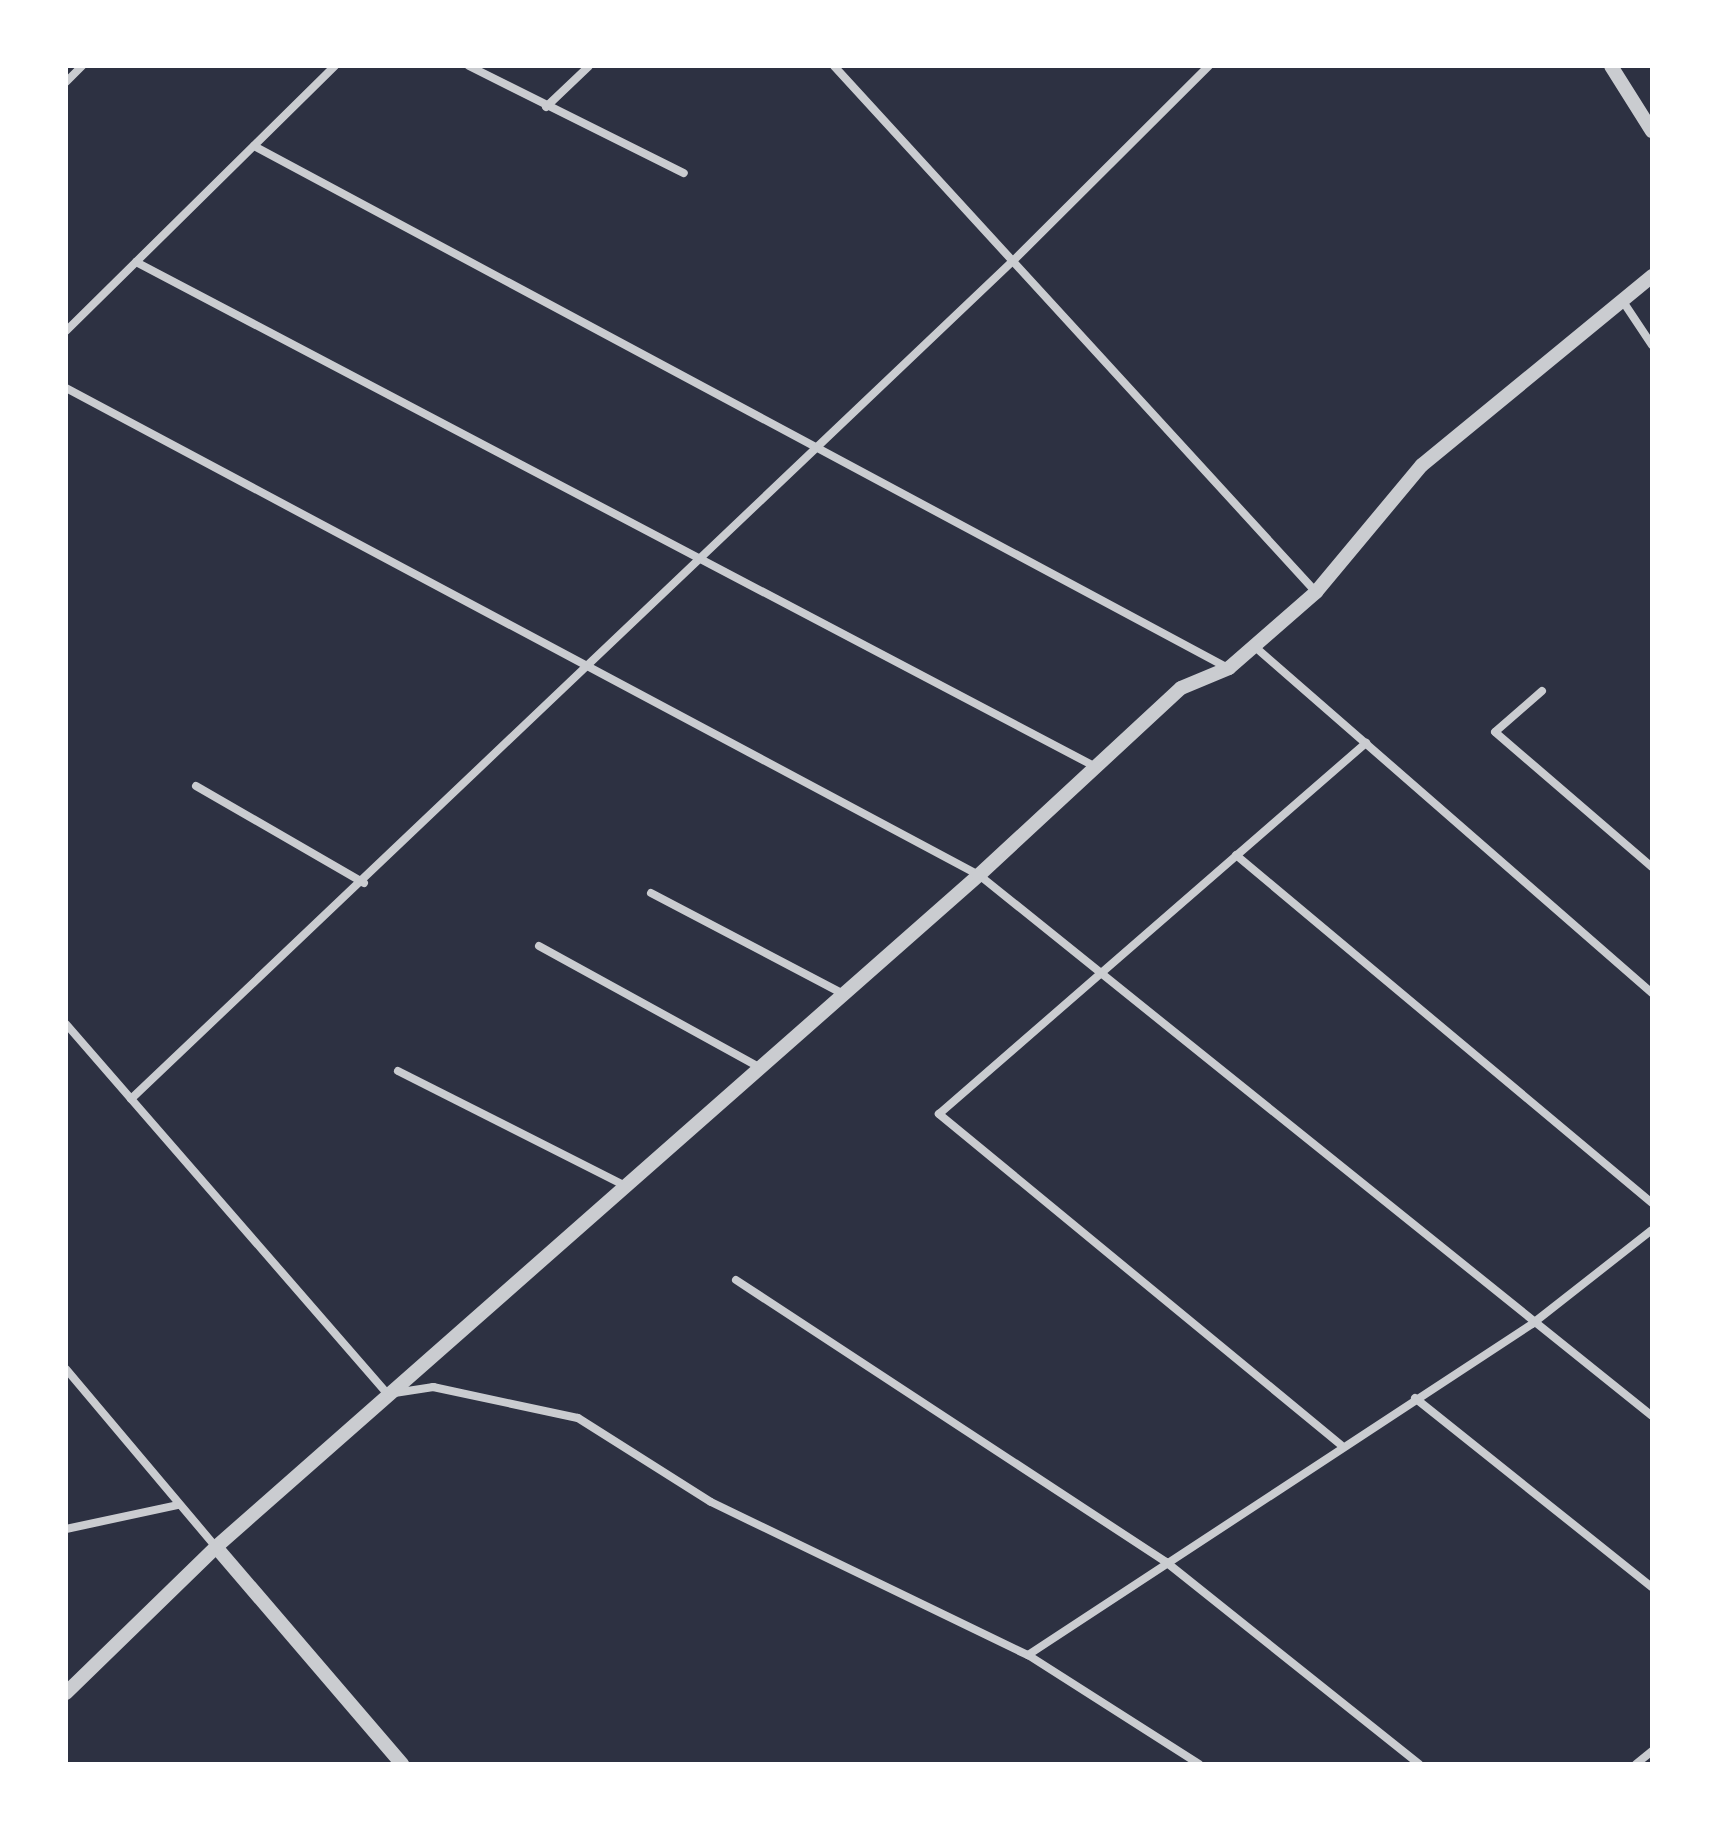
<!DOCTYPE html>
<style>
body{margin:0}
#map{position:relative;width:1718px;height:1830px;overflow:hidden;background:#2d3142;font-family:Poppins,sans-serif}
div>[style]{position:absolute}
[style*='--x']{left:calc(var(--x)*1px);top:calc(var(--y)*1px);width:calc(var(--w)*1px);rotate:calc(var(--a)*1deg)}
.minor>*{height:8px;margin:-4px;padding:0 4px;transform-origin:4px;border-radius:4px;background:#caccd0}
.tertiary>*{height:14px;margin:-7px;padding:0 7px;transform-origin:7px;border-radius:7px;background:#caccd0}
span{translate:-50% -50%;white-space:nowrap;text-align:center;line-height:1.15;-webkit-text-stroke:8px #fff;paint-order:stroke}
.frame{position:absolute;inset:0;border:68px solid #fff;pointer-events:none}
</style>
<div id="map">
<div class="minor">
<div style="--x:469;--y:66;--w:240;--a:26.5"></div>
<div style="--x:834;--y:66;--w:713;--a:47.5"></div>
<div style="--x:66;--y:82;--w:23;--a:-45"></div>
<div style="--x:546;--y:107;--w:59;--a:-43.6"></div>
<div style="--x:254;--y:146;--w:1105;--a:28.19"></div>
<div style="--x:136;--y:262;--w:1082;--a:27.75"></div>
<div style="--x:1622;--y:300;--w:54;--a:56.3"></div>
<div style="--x:66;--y:331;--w:378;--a:-44.6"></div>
<div style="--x:66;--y:388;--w:1035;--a:28.08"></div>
<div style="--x:979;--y:875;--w:863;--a:38.79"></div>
<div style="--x:1254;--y:646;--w:528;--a:41.08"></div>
<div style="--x:1542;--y:691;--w:62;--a:138.9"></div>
<div style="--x:1495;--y:732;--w:207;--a:40.7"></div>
<div style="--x:196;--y:786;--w:194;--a:30"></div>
<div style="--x:1236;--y:855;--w:542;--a:39.91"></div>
<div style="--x:651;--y:893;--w:217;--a:27.7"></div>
<div style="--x:539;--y:946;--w:253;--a:28.8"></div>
<div style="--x:66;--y:1024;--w:490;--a:49"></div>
<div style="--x:388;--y:1394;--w:46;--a:-8.8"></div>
<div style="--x:433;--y:1387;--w:148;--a:12.1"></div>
<div style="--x:578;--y:1418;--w:157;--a:32.3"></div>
<div style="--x:711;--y:1502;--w:352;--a:25.8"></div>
<div style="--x:1028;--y:1655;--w:203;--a:32.5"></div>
<div style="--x:398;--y:1071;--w:255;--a:26.8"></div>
<div style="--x:131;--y:1099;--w:1218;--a:-43.54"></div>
<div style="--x:1014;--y:260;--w:275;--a:-44.9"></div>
<div style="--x:736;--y:1280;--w:514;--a:33.26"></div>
<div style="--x:1166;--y:1562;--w:324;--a:38.6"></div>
<div style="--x:66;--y:1369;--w:233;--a:49.9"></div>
<div style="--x:1415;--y:1398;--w:303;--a:38.6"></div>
<div style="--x:1341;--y:1445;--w:521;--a:-140.53"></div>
<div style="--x:939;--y:1114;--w:566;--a:-40.99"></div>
<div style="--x:66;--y:1529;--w:115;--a:-12.1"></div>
<div style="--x:1028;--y:1655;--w:603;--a:-33.29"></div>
<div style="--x:1532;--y:1324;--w:152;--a:-38.1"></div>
<div style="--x:1636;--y:1764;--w:21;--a:-39"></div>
</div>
<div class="tertiary">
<div style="--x:1611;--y:66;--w:77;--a:57.8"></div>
<div style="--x:216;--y:1547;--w:286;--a:49.4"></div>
<div style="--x:66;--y:1693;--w:209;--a:-44.2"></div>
<div style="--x:216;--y:1547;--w:1017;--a:-41.37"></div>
<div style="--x:979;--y:875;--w:275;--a:-42.8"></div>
<div style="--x:1181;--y:688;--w:52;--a:-22.6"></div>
<div style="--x:1229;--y:668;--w:116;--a:-41.1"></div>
<div style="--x:1316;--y:592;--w:165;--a:-50.2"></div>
<div style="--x:1422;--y:465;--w:298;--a:-39.4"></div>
</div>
<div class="frame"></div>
</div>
